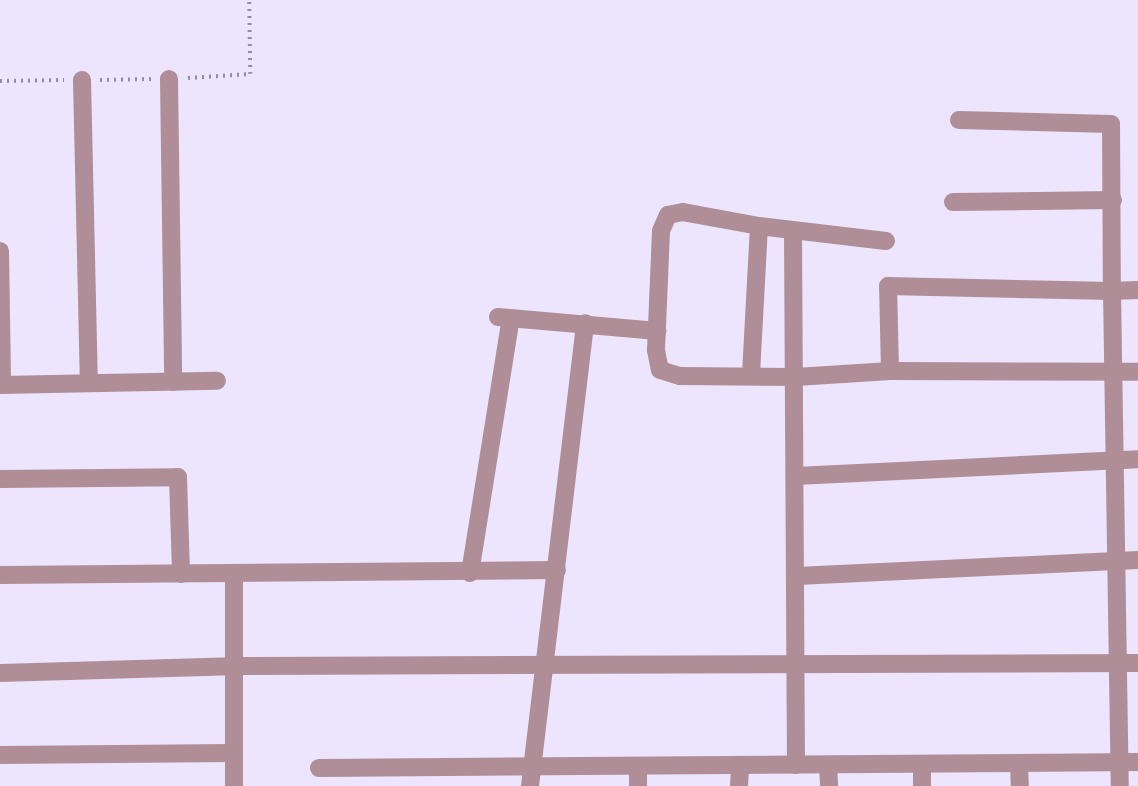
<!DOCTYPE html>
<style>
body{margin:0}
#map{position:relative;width:1138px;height:786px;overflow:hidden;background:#ede4fe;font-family:"Roboto Condensed",sans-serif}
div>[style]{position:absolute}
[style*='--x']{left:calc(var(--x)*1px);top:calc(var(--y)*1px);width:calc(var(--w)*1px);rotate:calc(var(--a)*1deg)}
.path>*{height:3.5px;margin-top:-1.75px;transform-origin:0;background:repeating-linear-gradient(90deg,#938aa3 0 2px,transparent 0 7px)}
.minor>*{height:18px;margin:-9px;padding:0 9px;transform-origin:9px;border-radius:9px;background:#af8e97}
span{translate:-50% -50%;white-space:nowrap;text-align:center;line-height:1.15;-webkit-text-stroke:5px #f6f6f6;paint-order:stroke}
</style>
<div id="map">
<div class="path">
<div style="--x:188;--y:78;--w:62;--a:-3.7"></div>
<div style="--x:250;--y:74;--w:74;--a:-90.8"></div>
<div style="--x:100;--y:80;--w:52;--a:-1.1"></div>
<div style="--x:0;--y:81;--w:64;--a:-0.9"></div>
</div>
<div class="minor">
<div style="--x:169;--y:79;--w:303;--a:89.2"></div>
<div style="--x:82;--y:80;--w:303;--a:88.7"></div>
<div style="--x:959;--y:120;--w:152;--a:1.5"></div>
<div style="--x:1111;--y:124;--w:167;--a:89.7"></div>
<div style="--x:1112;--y:291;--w:26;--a:-2"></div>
<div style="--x:953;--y:202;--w:160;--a:-0.7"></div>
<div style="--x:793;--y:231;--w:534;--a:89.68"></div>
<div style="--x:886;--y:241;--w:128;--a:-173.3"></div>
<div style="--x:759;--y:226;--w:77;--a:-169.6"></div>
<div style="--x:683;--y:212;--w:15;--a:169"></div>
<div style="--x:668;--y:215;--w:17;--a:114"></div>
<div style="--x:661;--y:231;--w:119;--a:92.4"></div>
<div style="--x:656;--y:350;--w:20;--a:79"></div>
<div style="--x:660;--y:370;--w:21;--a:17"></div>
<div style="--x:680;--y:376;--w:116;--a:0.5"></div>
<div style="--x:796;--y:377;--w:94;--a:-3.7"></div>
<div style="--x:890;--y:371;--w:248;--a:0.2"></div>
<div style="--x:0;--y:251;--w:134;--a:89.1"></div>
<div style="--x:498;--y:317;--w:160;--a:5"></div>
<div style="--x:890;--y:371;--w:85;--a:-91.3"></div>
<div style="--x:888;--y:286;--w:224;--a:1.3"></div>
<div style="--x:1112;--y:291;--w:495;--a:89.1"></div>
<div style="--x:751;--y:374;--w:148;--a:-86.9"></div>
<div style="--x:0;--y:385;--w:217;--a:-1.1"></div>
<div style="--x:796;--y:476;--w:342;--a:-2.8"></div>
<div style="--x:0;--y:479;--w:178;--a:-0.6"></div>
<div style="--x:178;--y:477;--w:97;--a:88.2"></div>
<div style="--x:470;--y:573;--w:258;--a:-80.9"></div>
<div style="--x:0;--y:575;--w:557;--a:-0.51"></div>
<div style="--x:797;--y:576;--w:341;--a:-2.7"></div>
<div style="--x:0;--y:673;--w:231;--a:-1.7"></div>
<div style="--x:231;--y:666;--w:907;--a:-0.19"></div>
<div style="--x:0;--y:755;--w:233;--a:-0.5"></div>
<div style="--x:1019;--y:763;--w:23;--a:88"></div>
<div style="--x:922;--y:764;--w:22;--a:90"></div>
<div style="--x:828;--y:765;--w:21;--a:87"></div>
<div style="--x:638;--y:766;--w:20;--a:90"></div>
<div style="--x:319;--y:768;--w:819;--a:-0.42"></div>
<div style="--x:234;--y:786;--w:211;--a:-90"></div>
<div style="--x:530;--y:786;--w:466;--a:-83.2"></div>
<div style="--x:739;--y:786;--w:21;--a:-87"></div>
</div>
</div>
